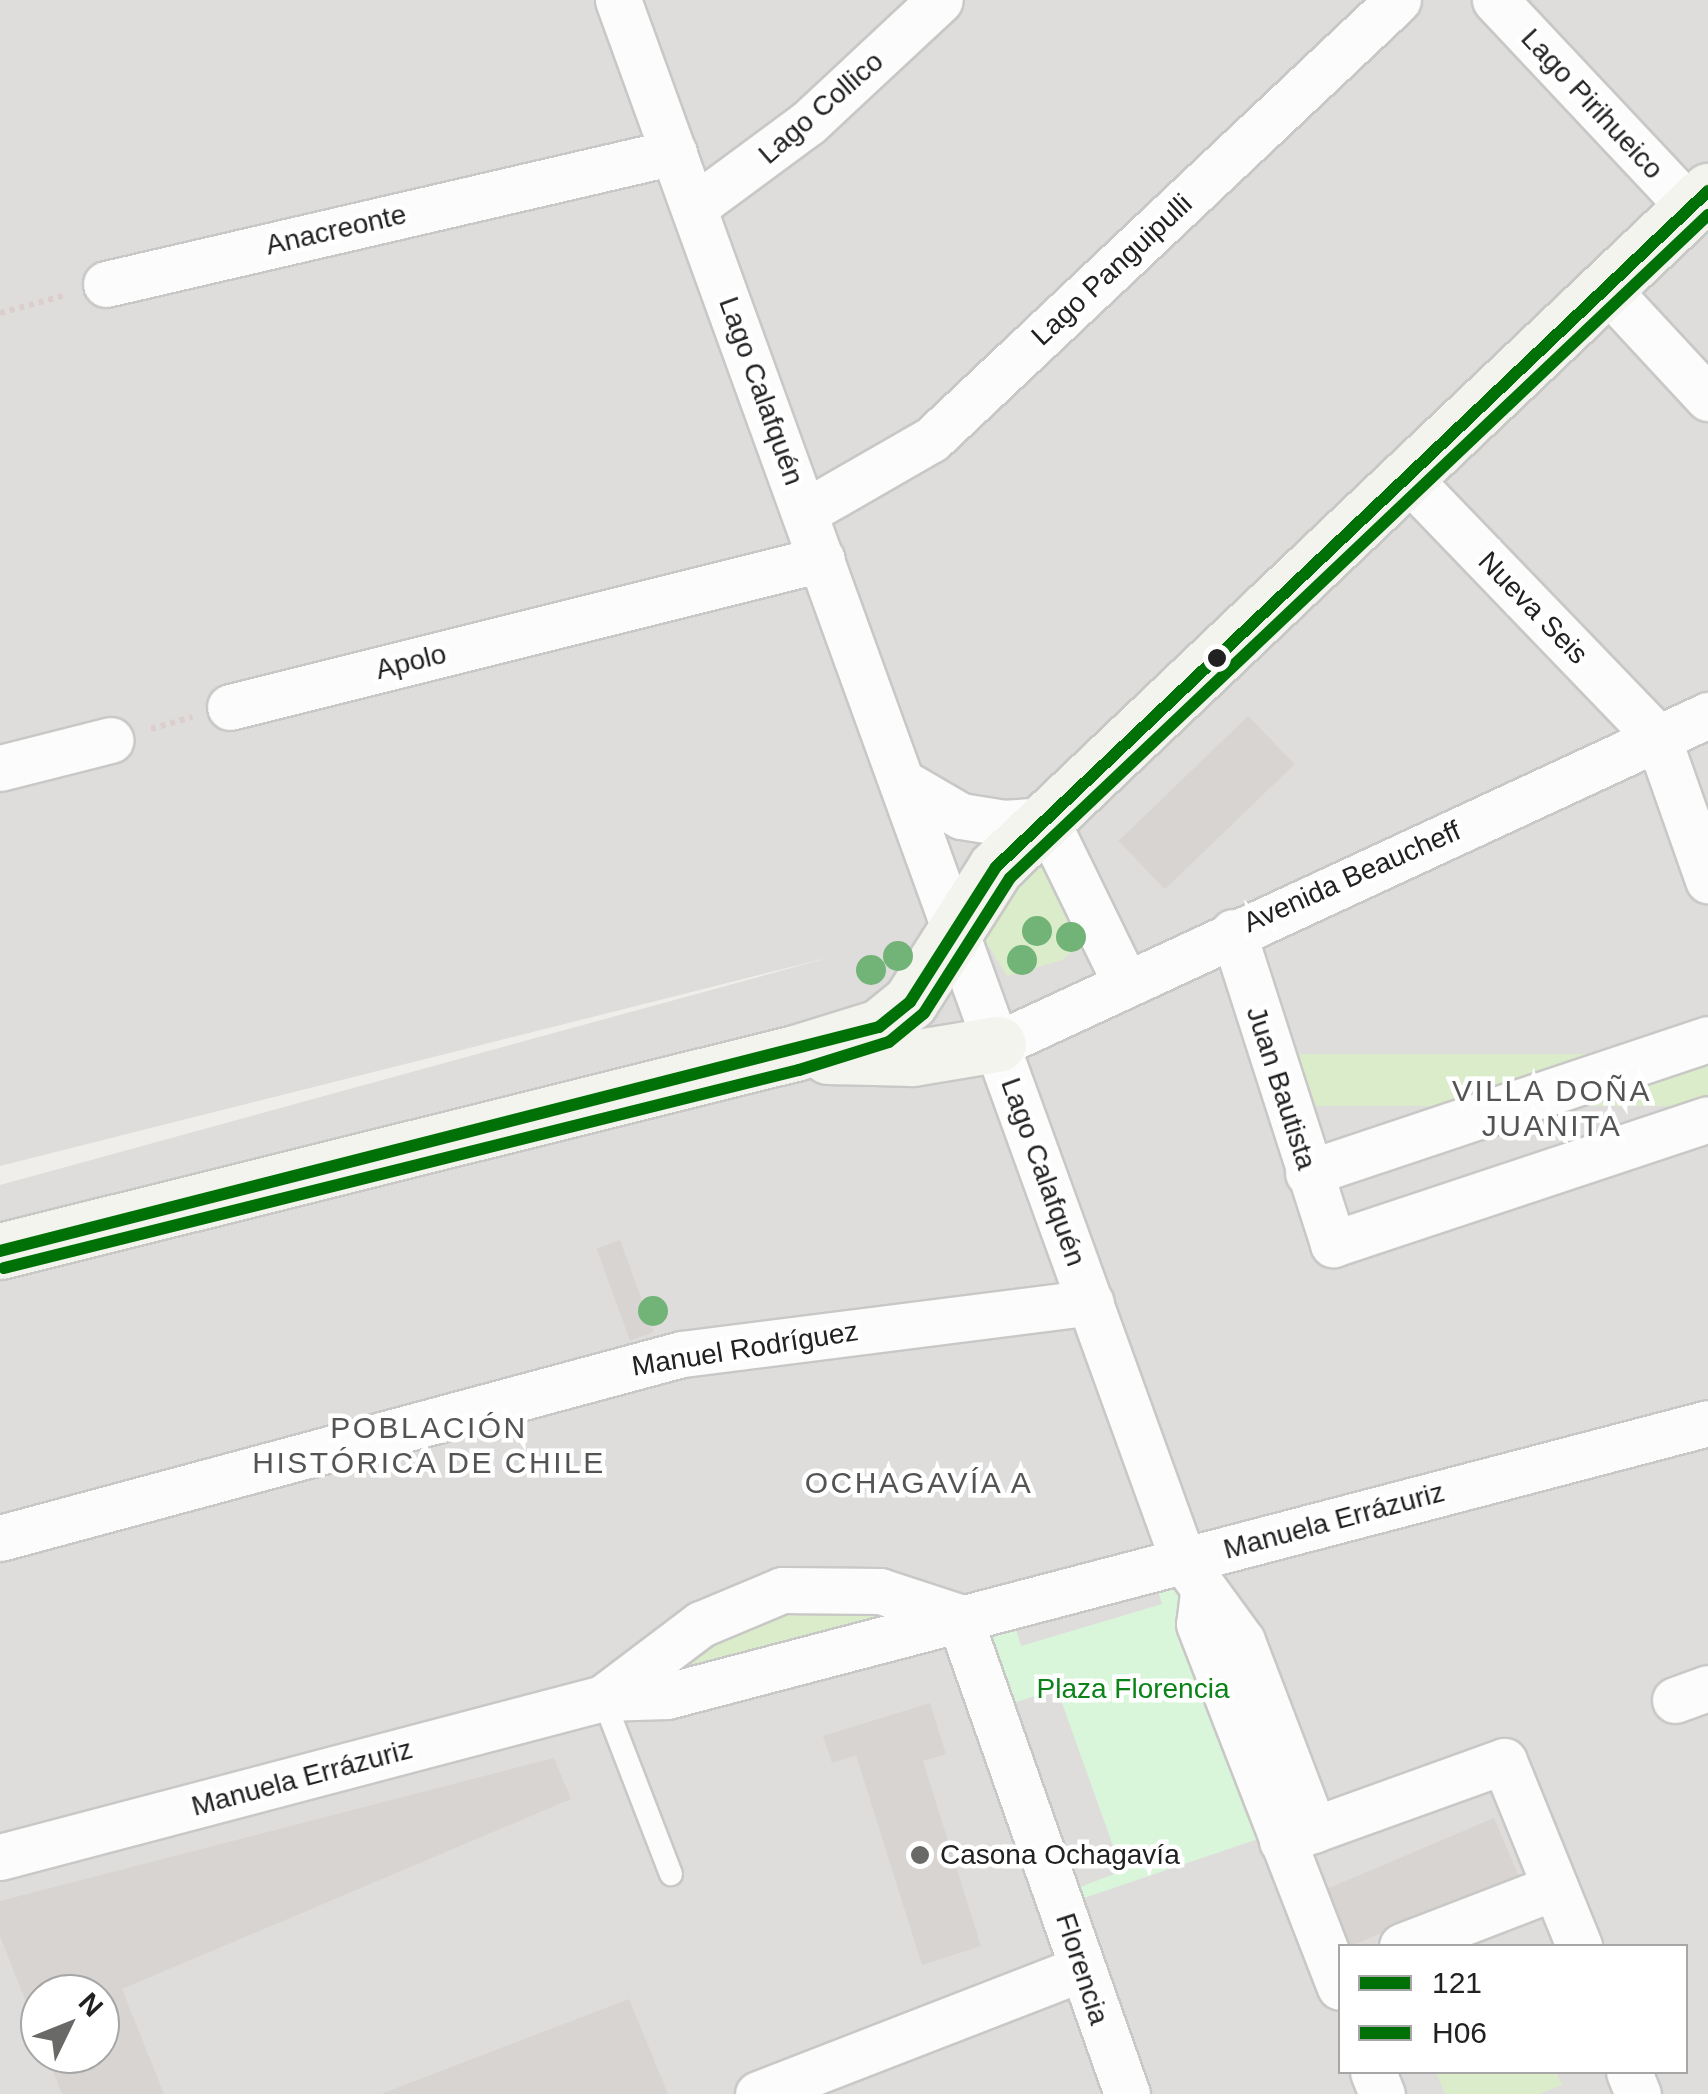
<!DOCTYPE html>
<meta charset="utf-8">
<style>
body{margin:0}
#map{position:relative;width:1708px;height:2094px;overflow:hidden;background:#f0eeea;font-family:Arial,sans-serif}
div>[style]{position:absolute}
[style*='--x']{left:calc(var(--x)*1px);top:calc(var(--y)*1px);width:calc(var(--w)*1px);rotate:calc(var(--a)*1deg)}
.residential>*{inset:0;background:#dfdddb}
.religious>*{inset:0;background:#dedddb;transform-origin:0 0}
.grass>*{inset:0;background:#dbecca;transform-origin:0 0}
.park>*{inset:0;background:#d9f5da}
.building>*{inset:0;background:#d7d4d1;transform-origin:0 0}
.path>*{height:6px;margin-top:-3px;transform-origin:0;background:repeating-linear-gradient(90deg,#dccecc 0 5px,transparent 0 10px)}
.roads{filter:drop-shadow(2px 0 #c8c8c6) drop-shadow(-2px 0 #c8c8c6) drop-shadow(0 2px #c8c8c6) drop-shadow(0 -2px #c8c8c6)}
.service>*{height:22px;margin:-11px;padding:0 11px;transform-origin:11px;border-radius:11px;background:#fdfcfc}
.minor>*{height:45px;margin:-22.5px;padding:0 22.5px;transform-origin:22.5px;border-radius:22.5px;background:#fdfcfc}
.secondary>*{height:55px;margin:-27.5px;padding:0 27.5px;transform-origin:27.5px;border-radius:27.5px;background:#f3f4ed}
.bus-1>*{height:12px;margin:-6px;padding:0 6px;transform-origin:6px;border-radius:6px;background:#007106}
.bus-2>*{height:12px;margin:-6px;padding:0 6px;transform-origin:6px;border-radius:6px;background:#007106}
.trees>*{width:30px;height:30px;margin:-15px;border-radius:50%;background:#72b377}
.dots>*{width:28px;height:28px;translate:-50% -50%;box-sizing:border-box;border:5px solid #fff;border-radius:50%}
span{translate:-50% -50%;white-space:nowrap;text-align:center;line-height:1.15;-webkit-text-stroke:9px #fff;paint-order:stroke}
.street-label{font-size:28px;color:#212121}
.park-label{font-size:28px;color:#0b8319}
.poi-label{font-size:28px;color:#212121}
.left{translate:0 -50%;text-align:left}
.neighbourhood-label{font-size:30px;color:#545454;letter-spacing:2.5px}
.legend{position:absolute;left:1338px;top:1944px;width:350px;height:130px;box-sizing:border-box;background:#fff;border:2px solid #a6a6a6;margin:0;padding:12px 18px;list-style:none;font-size:30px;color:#212121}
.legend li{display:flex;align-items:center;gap:20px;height:50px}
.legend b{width:50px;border:2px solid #a6a6a6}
.north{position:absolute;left:20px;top:1974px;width:100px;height:100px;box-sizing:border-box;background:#fff;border:2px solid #a6a6a6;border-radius:50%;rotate:47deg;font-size:28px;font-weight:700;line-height:40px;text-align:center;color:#212121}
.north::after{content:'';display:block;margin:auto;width:35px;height:45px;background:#696967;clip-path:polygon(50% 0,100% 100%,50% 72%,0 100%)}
</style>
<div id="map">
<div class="residential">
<div style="clip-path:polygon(evenodd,0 0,1708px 0,1708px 2094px,0 2094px,0 1185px,831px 957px,0 1166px,0 0,1340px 1946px,1686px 1946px,1686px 2072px,1340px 2072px,1340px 1946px,0 0,40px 1994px,100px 1994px,100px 2054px,40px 2054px,40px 1994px)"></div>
</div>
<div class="religious">
<div style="left:1152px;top:1571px;width:35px;height:147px;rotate:72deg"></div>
<div style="left:1056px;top:1688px;width:195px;height:45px;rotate:70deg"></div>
<div style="clip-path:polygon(534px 1743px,538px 1753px,64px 1880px,58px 1864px)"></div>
</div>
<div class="grass">
<div style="clip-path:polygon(1041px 856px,1073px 925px,1075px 949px,1062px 960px,1007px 976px,977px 927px)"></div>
<div style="left:1708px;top:1054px;width:52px;height:409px;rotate:90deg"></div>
<div style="clip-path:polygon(769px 1606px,910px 1614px,650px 1678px)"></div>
<div style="clip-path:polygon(1436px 2072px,1556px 2072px,1562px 2085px,1539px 2094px,1445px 2094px)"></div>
</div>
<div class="park">
<div style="clip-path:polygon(1152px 1571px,1188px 1588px,1261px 1838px,1084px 1898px,1080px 1887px,1122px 1871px,1057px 1689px,1014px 1703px,993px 1645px,992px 1620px,1011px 1613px,1021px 1646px,1162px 1604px)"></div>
</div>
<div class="building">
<div style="left:1248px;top:716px;width:67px;height:180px;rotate:46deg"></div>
<div style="left:620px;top:1240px;width:98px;height:25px;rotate:70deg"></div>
<div style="clip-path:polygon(930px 1703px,946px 1754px,923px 1761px,981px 1946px,922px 1965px,856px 1755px,832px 1763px,823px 1736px)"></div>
<div style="clip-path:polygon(554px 1758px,571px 1799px,122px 1989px,164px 2094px,62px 2094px,46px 2054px,100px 2054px,100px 1994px,40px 1994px,40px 2038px,0 1936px,0 1901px)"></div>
<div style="left:1494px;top:1818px;width:62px;height:183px;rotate:67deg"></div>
<div style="clip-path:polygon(629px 1999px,668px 2094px,381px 2094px)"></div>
</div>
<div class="path">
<div style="--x:0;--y:313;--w:68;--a:-15.3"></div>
<div style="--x:151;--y:729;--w:43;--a:-16.3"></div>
</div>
<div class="roads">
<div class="service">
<div style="--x:603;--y:1698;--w:189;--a:68.9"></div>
</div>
<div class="minor">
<div style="--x:618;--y:0;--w:1659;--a:70.09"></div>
<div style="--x:1183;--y:1560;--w:100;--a:53.9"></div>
<div style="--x:1242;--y:1641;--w:202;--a:69.1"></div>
<div style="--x:1495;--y:0;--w:285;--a:46.8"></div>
<div style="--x:694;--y:207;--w:142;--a:-36.4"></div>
<div style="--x:808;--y:123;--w:180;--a:-43"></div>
<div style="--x:106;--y:284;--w:583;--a:-13.08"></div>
<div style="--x:1606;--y:288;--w:150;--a:47.2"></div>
<div style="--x:1408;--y:478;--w:361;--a:46.1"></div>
<div style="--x:1658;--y:738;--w:151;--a:70.6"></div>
<div style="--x:805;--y:512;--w:146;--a:-29.9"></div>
<div style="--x:932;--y:439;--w:640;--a:-43.29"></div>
<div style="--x:230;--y:707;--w:610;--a:-14.04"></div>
<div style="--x:0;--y:768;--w:114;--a:-14.2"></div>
<div style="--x:904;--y:783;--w:66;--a:30.1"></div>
<div style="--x:961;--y:816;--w:44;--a:9.2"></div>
<div style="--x:1004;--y:823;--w:42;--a:-4.1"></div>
<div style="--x:1046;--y:820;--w:182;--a:64"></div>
<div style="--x:1233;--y:932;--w:328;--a:72.2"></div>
<div style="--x:1333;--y:1244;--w:395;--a:-18.4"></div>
<div style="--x:998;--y:1044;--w:783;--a:-24.86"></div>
<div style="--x:1308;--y:1173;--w:422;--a:-18.5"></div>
<div style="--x:0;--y:1538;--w:706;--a:-15.1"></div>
<div style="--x:682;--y:1354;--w:412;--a:-7.2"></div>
<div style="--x:1203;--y:1593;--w:31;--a:97"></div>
<div style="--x:1199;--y:1624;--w:389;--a:68.8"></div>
<div style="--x:959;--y:1617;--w:506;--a:70.6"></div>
<div style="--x:603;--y:1698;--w:123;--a:-37.1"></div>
<div style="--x:701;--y:1624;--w:88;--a:-22.8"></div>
<div style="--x:782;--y:1590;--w:98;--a:0.6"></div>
<div style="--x:880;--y:1591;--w:83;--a:18.2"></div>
<div style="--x:1675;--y:1700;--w:35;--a:-20"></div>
<div style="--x:1282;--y:1841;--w:236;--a:-19.8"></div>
<div style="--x:1504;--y:1761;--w:200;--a:67.9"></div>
<div style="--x:0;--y:1857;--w:624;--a:-14.77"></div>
<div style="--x:603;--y:1698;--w:64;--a:-1.8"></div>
<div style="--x:667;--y:1696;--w:1076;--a:-14.69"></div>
<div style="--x:1402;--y:1946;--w:164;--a:-21.1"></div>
<div style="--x:1373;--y:2072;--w:24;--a:68"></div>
<div style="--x:1629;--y:2072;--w:24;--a:68"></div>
<div style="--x:758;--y:2094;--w:346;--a:-21.2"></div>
</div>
<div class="secondary">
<div style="--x:828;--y:1056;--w:85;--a:1.3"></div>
<div style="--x:913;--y:1058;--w:86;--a:-9.4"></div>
<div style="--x:0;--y:1251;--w:819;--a:-13.99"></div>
<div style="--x:795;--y:1053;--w:88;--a:-17.2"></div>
<div style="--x:879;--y:1027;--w:40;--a:-39"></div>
<div style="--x:910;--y:1002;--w:160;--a:-57.5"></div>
<div style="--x:996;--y:867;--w:982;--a:-43.51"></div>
</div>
</div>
<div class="bus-1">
<div style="--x:0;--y:1251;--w:907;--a:-14.3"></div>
<div style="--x:879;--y:1027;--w:40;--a:-39"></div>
<div style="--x:910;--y:1002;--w:160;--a:-57.5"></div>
<div style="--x:996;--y:867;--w:982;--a:-43.51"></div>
</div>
<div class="bus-2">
<div style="--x:4;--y:1268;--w:819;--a:-13.99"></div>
<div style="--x:799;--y:1070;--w:94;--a:-17.3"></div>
<div style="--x:889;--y:1042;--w:45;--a:-39.6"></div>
<div style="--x:924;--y:1013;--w:160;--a:-57.5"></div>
<div style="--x:1010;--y:878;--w:963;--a:-43.53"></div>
</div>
<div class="trees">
<div style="left:1037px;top:931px"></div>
<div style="left:1071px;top:937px"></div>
<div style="left:898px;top:956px"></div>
<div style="left:1022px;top:960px"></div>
<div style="left:871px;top:970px"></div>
<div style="left:653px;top:1311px"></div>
</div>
<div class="dots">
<div style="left:1217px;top:658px;background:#212121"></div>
<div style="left:920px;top:1855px;background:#696967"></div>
</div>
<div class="street-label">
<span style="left:1592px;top:104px;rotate:47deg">Lago Pirihueico</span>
<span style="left:821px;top:108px;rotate:-41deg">Lago Collico</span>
<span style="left:336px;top:230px;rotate:-13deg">Anacreonte</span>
<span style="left:1112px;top:270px;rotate:-43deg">Lago Panguipulli</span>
<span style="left:761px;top:391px;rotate:70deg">Lago Calafquén</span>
<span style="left:1533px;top:608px;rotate:46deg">Nueva Seis</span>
<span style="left:411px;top:662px;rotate:-14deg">Apolo</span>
<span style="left:1352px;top:877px;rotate:-24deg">Avenida Beaucheff</span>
<span style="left:1281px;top:1088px;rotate:72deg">Juan Bautista</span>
<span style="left:1043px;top:1172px;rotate:70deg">Lago Calafquén</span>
<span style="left:745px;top:1349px;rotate:-9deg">Manuel Rodríguez</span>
<span style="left:1334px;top:1521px;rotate:-15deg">Manuela Errázuriz</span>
<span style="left:302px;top:1778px;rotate:-15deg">Manuela Errázuriz</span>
<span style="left:1082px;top:1969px;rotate:72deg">Florencia</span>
</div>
<div class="park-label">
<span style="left:1133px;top:1689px">Plaza Florencia</span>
</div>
<div class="poi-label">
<span class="left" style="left:940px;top:1855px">Casona Ochagavía</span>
</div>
<div class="neighbourhood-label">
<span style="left:1552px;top:1108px">VILLA DOÑA<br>JUANITA</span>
<span style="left:429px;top:1445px">POBLACIÓN<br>HISTÓRICA DE CHILE</span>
<span style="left:919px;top:1483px">OCHAGAVÍA A</span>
</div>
<ul class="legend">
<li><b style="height:12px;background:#007106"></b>121</li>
<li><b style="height:12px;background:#007106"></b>H06</li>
</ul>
<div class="north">N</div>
</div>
